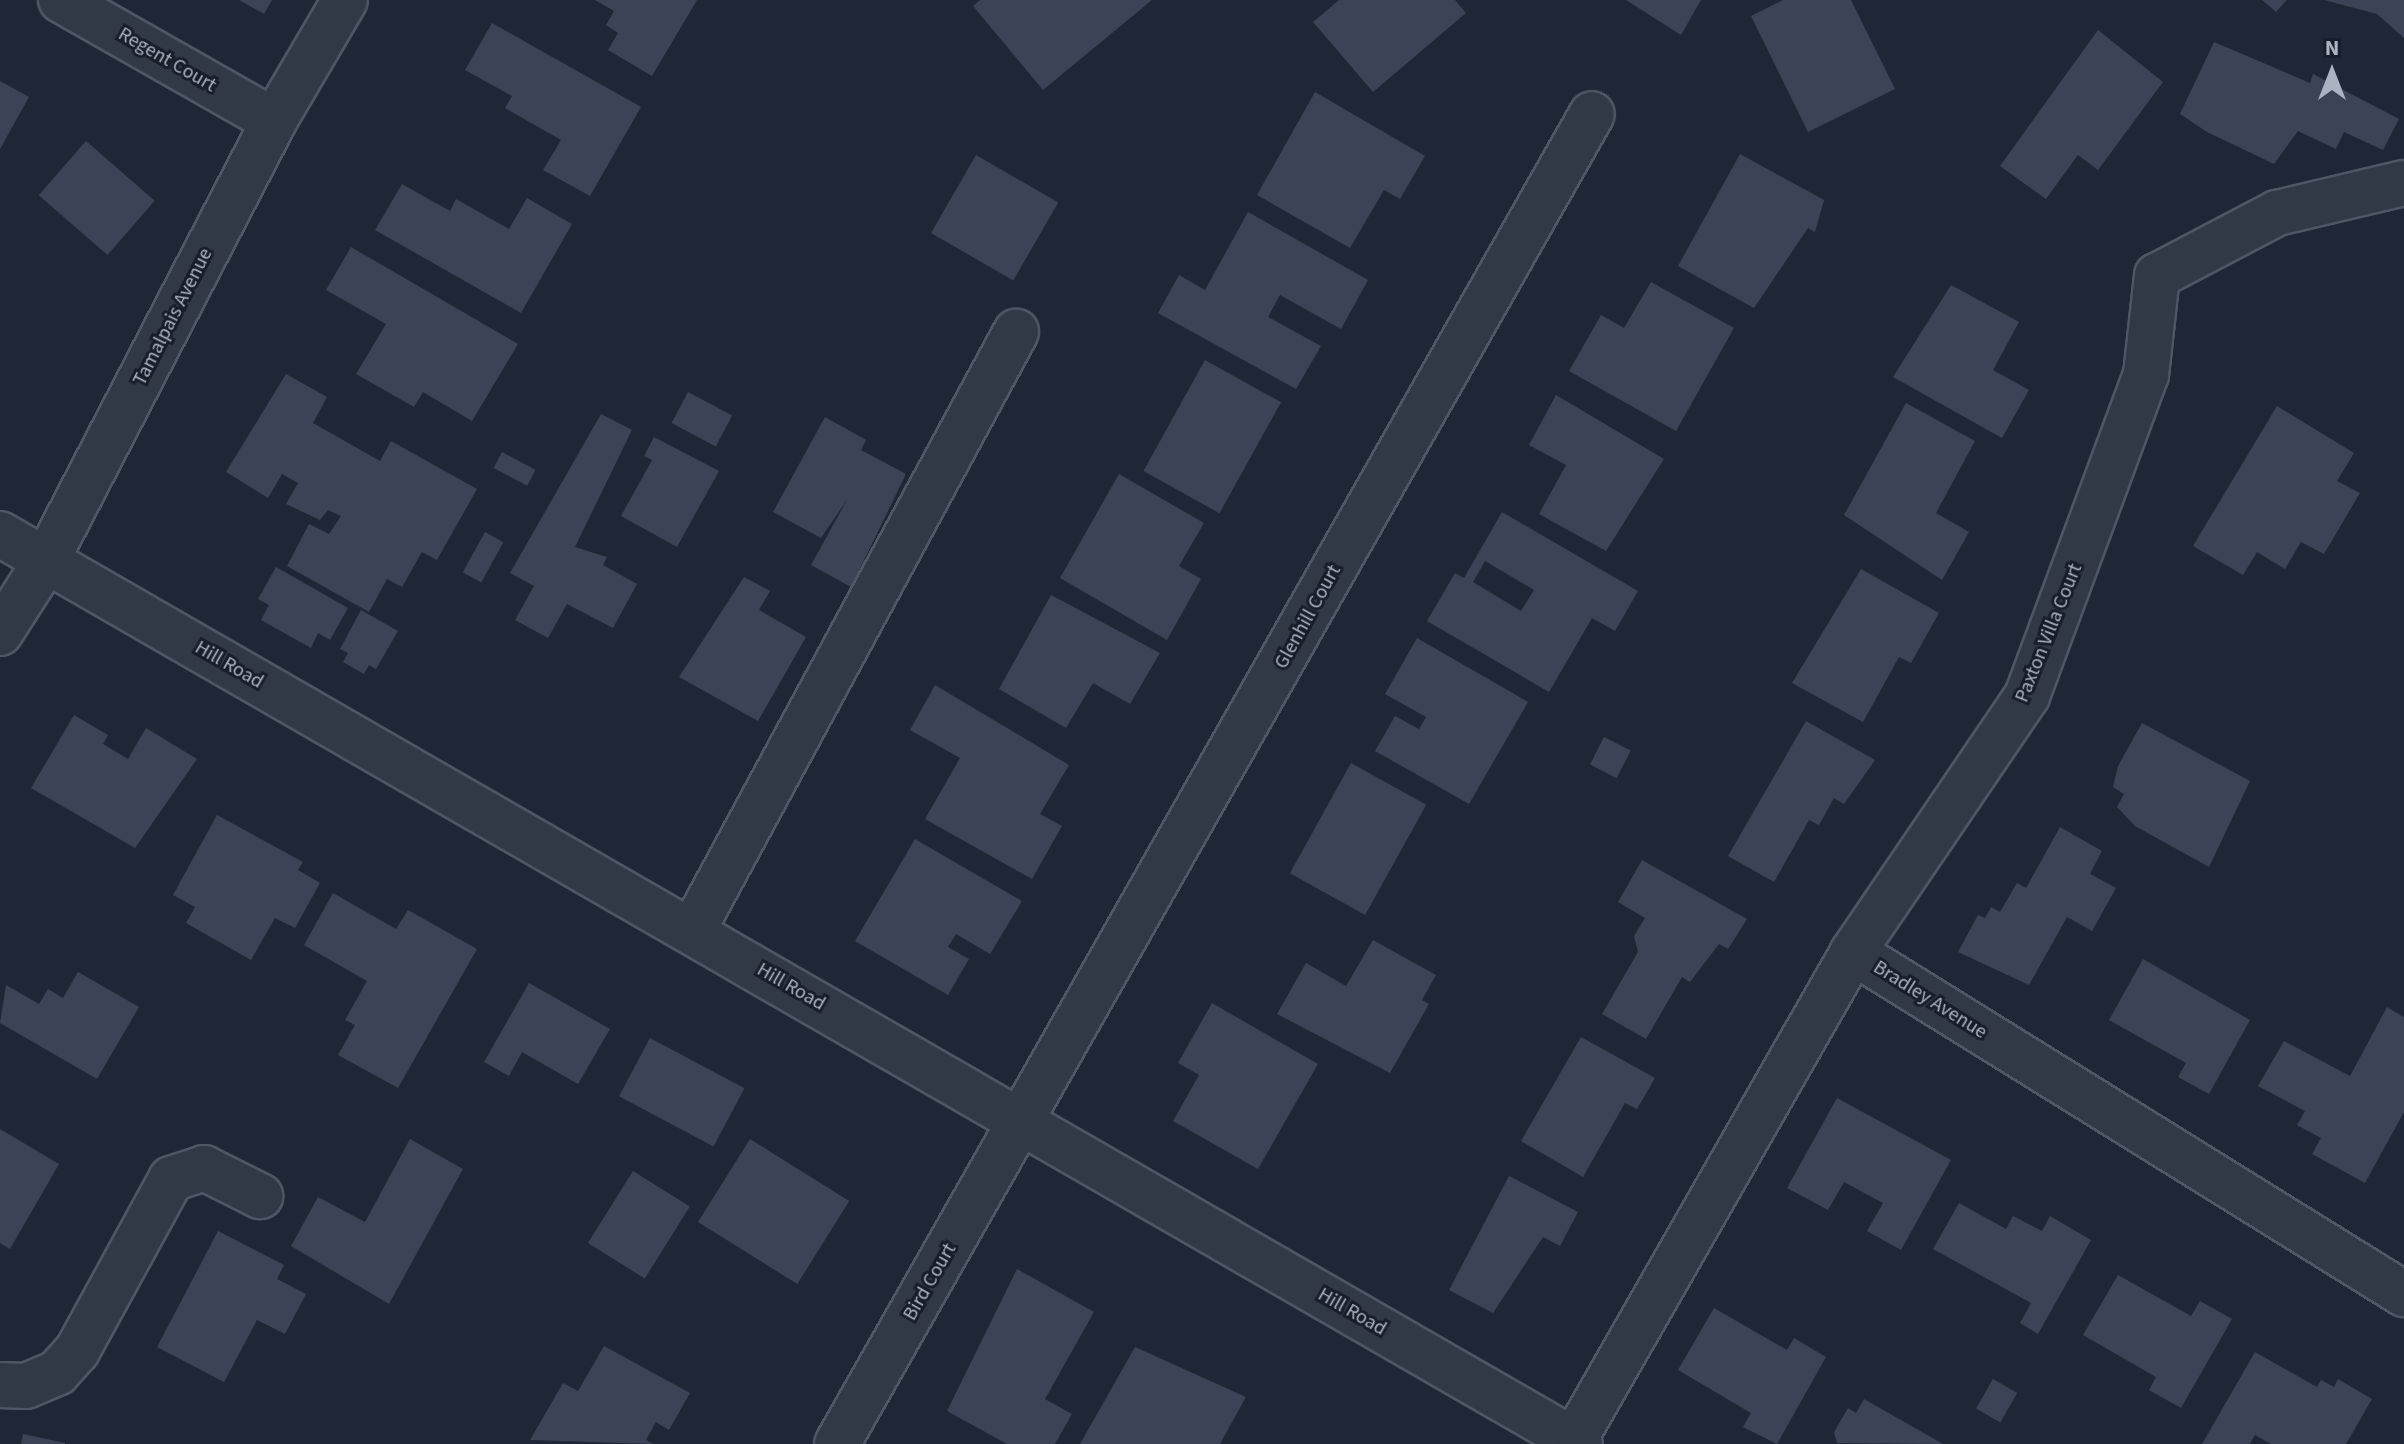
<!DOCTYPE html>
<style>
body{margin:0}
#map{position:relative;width:2404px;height:1444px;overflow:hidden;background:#1e2735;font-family:"Source Sans 3",sans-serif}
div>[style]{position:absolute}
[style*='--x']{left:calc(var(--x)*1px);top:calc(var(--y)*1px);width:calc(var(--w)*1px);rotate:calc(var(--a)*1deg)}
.building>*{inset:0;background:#3a4456;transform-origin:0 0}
.roads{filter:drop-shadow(2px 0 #4f5664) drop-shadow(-2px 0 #4f5664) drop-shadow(0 2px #4f5664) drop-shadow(0 -2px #4f5664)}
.minor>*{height:44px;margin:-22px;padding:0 22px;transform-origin:22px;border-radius:22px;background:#323946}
span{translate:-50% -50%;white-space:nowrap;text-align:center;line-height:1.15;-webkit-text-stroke:6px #171e2a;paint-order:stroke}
.street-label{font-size:20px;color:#abb3c3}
.north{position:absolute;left:2292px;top:32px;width:80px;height:80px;-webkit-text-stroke:6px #171e2a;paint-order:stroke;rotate:0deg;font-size:22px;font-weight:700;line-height:32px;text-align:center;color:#abb3c3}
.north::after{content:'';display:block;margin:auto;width:28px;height:36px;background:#abb3c3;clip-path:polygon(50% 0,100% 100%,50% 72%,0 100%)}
</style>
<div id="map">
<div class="building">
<div style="clip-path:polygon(239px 0,272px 0,264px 14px)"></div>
<div style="clip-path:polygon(595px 0,697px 0,652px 76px,608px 50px,618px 33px,606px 25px,614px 11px)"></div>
<div style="clip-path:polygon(980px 0,1152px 0,1043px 90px,973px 6px)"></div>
<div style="clip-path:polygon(1339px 0,1455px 0,1466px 13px,1373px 92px,1313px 22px)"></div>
<div style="clip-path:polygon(1626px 0,1701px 0,1681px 35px)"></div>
<div style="clip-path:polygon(1783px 0,1851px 0,1895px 89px,1808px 132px,1751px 16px)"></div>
<div style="clip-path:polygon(2262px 0,2287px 0,2276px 12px)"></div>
<div style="clip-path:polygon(2324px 0,2404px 0,2404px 38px,2377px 14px)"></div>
<div style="clip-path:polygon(492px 23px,641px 107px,590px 196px,543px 170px,561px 140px,505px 108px,512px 96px,465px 70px)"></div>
<div style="clip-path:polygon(2098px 30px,2163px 82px,2098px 170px,2078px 155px,2046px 199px,2000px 166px)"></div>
<div style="clip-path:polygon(2214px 42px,2310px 83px,2313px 74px,2399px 119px,2383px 150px,2344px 132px,2336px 149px,2298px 131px,2274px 164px,2207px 132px,2180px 114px)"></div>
<div style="clip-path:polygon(0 81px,29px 97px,0 149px)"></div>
<div style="clip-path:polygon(1315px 92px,1425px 156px,1400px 199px,1384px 190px,1350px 248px,1257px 195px)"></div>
<div style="left:86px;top:141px;width:91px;height:72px;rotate:41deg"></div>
<div style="clip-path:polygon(1740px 154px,1824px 200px,1815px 232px,1808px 228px,1754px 308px,1678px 266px)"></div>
<div style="left:976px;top:155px;width:95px;height:90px;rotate:30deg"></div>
<div style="clip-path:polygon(402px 184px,450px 211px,456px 199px,509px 229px,527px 198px,572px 224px,521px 313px,375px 230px)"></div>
<div style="clip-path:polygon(1248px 212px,1368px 280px,1341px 329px,1280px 295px,1268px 317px,1321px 346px,1296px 389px,1158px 313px,1179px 275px,1205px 290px)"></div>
<div style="clip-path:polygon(351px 247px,518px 344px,472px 421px,423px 392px,414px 407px,356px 374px,386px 324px,326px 290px)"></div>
<div style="clip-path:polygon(1651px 282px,1734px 328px,1676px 431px,1569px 371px,1601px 315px,1624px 328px)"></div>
<div style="clip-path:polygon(1951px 285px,2019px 322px,1993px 370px,2029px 390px,2002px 438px,1893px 377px)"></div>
<div style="left:1205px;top:360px;width:87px;height:127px;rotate:29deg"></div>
<div style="clip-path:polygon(286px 374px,327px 397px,313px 423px,380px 461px,391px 441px,477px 489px,437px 560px,422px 552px,402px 587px,387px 579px,369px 612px,287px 566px,309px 524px,329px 534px,341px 516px,328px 510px,320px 520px,286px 504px,298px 483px,282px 474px,268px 498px,226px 472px)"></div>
<div style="left:688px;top:392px;width:50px;height:35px;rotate:28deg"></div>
<div style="clip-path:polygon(1556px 395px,1664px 459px,1606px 551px,1539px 514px,1566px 465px,1529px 445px)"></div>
<div style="clip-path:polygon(1906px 403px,1975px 441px,1936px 513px,1969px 532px,1942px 580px,1844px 515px)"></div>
<div style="clip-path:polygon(2277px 406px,2354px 453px,2337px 481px,2360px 493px,2324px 554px,2301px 542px,2285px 569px,2257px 552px,2243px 575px,2193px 546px)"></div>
<div style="clip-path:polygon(601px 414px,632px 430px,575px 547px,607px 557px,603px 565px,637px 584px,613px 628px,567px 604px,548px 638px,515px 620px,534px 586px,510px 573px)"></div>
<div style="clip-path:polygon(825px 417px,866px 440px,861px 450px,906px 474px,851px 587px,811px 565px,847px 500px,821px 538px,773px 512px)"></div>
<div style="clip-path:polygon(654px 437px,719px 471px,677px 547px,621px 516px,652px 460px,644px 456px)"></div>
<div style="left:502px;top:452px;width:38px;height:18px;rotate:28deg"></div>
<div style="clip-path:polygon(1119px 474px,1204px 523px,1179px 566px,1201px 579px,1167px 640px,1060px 578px)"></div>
<div style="clip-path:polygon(evenodd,1502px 512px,1638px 591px,1615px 631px,1592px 618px,1549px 692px,1427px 621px,1455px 573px,1464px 578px,1502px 512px,1485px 561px,1534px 590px,1521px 611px,1473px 582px,1485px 561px)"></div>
<div style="left:485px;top:532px;width:21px;height:46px;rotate:29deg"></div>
<div style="clip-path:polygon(276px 567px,348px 608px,330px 640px,318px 633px,311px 648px,261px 620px,269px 605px,258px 599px)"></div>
<div style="clip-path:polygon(1861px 569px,1939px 613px,1911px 663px,1899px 657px,1863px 722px,1792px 683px)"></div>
<div style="clip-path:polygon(744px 577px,770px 591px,759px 610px,806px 637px,758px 721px,679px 677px)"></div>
<div style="clip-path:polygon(1051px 595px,1160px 653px,1130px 704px,1093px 683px,1066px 728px,999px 689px)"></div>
<div style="clip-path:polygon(361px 610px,398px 631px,376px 669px,369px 665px,364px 674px,343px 662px,348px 653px,340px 649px)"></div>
<div style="clip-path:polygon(1417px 638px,1528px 702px,1469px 804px,1375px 751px,1395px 716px,1419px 729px,1426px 717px,1385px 694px)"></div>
<div style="clip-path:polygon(935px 685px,1069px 765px,1040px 814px,1062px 826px,1032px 879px,925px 819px,960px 758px,910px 730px)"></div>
<div style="clip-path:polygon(74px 715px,108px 735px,103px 744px,128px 759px,146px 728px,197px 759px,135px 848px,31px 788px)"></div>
<div style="clip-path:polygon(1806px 721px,1875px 760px,1844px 804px,1834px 798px,1819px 825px,1809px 820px,1774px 882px,1728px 856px)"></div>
<div style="clip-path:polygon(2142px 723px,2250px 781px,2209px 867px,2135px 826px,2117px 807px,2124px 794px,2113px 787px,2118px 766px)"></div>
<div style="left:1604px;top:737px;width:30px;height:31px;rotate:27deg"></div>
<div style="left:1351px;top:763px;width:86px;height:126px;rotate:29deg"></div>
<div style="clip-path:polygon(217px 815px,303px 862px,298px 870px,320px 883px,295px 928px,275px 918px,251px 960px,186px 923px,195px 907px,173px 895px)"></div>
<div style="clip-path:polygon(2060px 827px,2102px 851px,2090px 874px,2116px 888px,2092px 931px,2067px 917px,2029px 985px,1958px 952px,1978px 915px,1985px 918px,1991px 907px,2000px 912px,2017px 883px,2026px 888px)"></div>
<div style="clip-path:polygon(915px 839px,1022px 901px,990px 954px,956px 934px,948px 947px,969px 959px,948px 995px,855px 941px)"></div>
<div style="clip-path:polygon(1642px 860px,1747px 919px,1728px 949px,1719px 944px,1690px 982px,1682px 977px,1646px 1039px,1602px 1014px,1638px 952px,1634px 936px,1645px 918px,1618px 902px)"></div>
<div style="clip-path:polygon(333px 893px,396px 929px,408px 910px,477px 949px,398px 1088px,338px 1055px,355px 1025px,345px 1020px,367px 981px,304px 945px)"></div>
<div style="clip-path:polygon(1373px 940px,1436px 975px,1422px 1000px,1429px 1004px,1390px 1073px,1277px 1014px,1306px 963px,1346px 986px)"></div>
<div style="clip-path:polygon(2143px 959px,2250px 1020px,2209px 1094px,2178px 1077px,2186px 1063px,2109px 1020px)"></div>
<div style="clip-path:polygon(78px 972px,139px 1007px,97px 1079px,0 1023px,6px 985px,39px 1004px,48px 989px,63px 998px)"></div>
<div style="clip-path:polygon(529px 983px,610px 1029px,578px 1084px,522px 1052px,509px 1076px,484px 1062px)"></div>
<div style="clip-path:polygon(1212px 1003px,1318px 1064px,1258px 1169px,1173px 1121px,1199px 1075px,1178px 1063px)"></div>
<div style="clip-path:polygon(2387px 1007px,2404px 1017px,2404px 1112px,2365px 1183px,2312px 1154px,2321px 1138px,2297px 1125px,2305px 1111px,2258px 1086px,2284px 1041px,2350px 1076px)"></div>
<div style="clip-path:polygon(1581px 1037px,1655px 1078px,1637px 1109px,1625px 1103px,1583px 1177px,1521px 1141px)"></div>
<div style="left:650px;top:1038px;width:107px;height:66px;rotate:28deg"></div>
<div style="clip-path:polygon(1837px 1098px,1951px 1160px,1901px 1250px,1867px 1231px,1883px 1203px,1844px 1182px,1828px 1210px,1787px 1188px)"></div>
<div style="clip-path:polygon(0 1129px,59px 1164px,10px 1249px,0 1243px)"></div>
<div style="clip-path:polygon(410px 1139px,463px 1169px,389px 1304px,291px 1246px,318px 1197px,365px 1222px)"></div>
<div style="left:750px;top:1139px;width:117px;height:98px;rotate:32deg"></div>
<div style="left:633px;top:1171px;width:67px;height:85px;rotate:32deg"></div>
<div style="clip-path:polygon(1509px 1176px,1578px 1212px,1560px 1246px,1543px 1237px,1493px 1313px,1449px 1290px)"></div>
<div style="clip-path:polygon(1959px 1203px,2006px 1229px,2013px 1216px,2042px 1231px,2050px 1216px,2091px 1240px,2038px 1334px,2020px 1323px,2031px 1303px,1933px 1249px)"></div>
<div style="clip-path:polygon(218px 1231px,284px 1265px,277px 1279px,306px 1294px,285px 1334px,257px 1320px,224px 1382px,157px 1347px)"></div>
<div style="clip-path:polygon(1017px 1269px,1094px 1312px,1045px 1399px,1072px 1414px,1055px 1444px,1007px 1444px,947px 1411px)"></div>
<div style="clip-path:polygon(2118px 1275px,2191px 1316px,2200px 1301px,2232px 1319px,2181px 1408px,2149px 1390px,2156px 1377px,2083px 1335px)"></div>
<div style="clip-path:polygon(1714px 1308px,1787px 1350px,1794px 1338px,1826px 1357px,1777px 1444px,1743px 1427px,1751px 1413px,1678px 1370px)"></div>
<div style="clip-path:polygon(604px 1346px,690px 1393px,669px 1430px,656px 1422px,646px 1440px,654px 1444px,530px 1440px,563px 1383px,578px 1391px)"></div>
<div style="clip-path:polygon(1135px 1347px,1246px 1397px,1220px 1444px,1080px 1444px)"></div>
<div style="clip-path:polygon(2255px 1352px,2317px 1387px,2321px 1380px,2334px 1387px,2338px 1379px,2372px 1399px,2346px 1444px,2271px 1444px,2255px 1435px,2250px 1444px,2202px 1444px)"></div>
<div style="left:1993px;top:1379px;width:28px;height:34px;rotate:30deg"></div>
<div style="clip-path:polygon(1864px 1399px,1943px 1444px,1837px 1443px,1834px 1432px,1848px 1408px,1856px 1413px)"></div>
<div style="clip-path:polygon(23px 1434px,65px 1443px,65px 1444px,21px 1444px)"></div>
</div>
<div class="roads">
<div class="minor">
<div style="--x:61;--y:0;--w:245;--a:29.6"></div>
<div style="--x:0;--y:534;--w:1823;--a:29.94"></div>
<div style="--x:0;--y:633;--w:85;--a:-57.4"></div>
<div style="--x:46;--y:561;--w:496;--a:-62.6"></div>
<div style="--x:274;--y:121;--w:140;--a:-59.6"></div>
<div style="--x:693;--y:930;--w:680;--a:-61.63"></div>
<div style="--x:1853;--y:952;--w:649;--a:31.83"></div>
<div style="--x:0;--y:1385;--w:26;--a:2"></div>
<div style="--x:26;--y:1386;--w:34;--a:-23"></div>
<div style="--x:57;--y:1373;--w:30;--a:-48"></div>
<div style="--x:77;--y:1351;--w:196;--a:-61.3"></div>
<div style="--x:171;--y:1179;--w:35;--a:-18"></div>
<div style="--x:204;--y:1168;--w:63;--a:26.6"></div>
<div style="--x:1574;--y:1440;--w:562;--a:-60.24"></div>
<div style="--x:1853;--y:952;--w:310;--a:-55.8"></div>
<div style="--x:2027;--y:696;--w:342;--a:-69.7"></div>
<div style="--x:2146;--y:375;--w:100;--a:-83.7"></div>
<div style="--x:2157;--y:276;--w:136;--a:-27.7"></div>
<div style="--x:2277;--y:213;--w:130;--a:-13.3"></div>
<div style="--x:837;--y:1444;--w:1529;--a:-60.42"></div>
</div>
</div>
<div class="street-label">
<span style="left:167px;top:60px;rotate:30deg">Regent Court</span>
<span style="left:173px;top:317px;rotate:-63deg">Tamalpais Avenue</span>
<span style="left:1308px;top:617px;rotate:-61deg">Glenhill Court</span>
<span style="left:2049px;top:633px;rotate:-68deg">Paxton Villa Court</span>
<span style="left:229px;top:665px;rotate:30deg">Hill Road</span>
<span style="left:791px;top:987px;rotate:30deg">Hill Road</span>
<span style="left:1930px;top:1000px;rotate:32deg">Bradley Avenue</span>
<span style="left:930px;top:1282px;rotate:-60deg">Bird Court</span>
<span style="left:1352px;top:1312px;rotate:30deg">Hill Road</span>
</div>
<div class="north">N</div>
</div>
